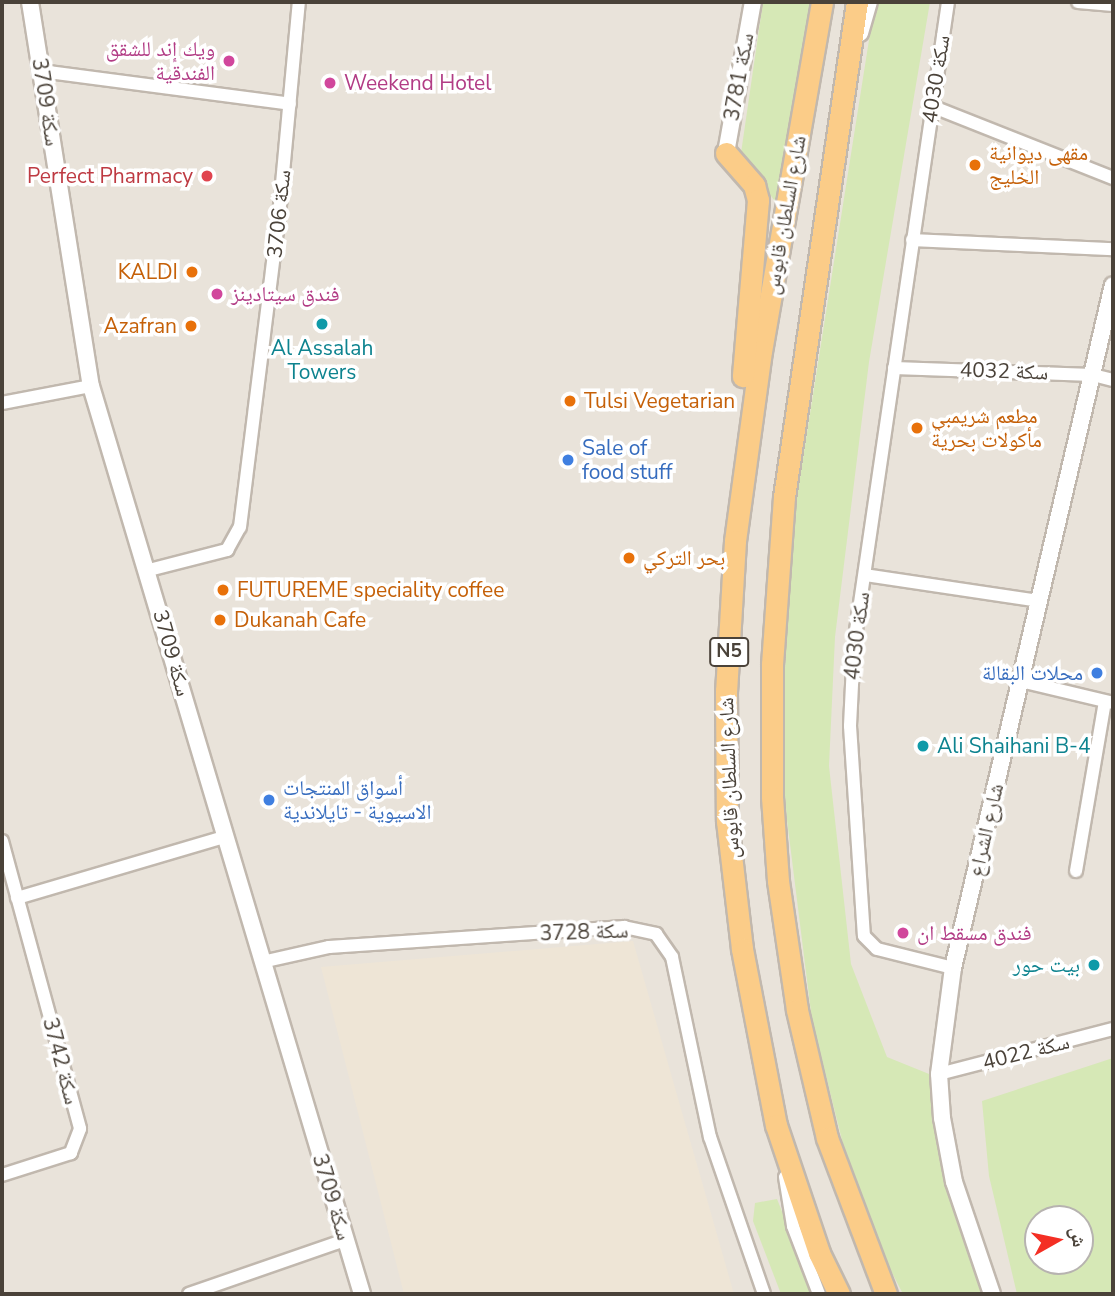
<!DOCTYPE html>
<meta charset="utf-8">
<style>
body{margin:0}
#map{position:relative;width:1115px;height:1296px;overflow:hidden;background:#f5f2ec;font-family:"Nunito Sans","Noto Naskh Arabic",sans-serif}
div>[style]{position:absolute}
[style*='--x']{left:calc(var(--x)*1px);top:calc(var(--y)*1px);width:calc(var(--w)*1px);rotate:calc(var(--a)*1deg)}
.residential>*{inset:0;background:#e9e3da}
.education>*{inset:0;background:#eee5d6}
.green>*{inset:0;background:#d6e8b6}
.roads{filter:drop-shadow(2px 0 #c1b8ae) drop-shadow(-2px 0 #c1b8ae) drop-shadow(0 2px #c1b8ae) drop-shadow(0 -2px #c1b8ae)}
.minor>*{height:12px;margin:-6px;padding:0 6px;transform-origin:6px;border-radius:6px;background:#fff}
.tertiary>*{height:16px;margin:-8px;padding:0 8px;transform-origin:8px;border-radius:8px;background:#fff}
.trunk>*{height:21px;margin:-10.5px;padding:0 10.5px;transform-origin:10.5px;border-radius:10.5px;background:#fbcc88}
.dots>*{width:19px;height:19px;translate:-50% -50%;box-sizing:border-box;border:4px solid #fff;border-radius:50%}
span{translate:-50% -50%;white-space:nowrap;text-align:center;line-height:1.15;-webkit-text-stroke:7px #fff;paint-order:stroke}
.shield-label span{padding:2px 5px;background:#fff;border:2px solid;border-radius:5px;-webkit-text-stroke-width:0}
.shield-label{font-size:19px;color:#4a4239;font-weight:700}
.hotel-label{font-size:21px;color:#b23c85}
.right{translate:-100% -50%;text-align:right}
.left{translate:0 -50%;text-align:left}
.street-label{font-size:21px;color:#4a4239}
.food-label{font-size:21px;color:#c56008}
.health-label{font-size:21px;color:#be3a42}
.culture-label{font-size:21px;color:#0d838f}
.shop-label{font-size:21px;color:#366cbe}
.frame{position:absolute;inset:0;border:4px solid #4a4239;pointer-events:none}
.north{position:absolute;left:1024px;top:1205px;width:70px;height:70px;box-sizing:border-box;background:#fff;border:2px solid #b7b3b0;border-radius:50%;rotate:81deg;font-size:19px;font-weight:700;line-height:28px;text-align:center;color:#4a4239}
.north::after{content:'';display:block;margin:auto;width:24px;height:32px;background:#f42f24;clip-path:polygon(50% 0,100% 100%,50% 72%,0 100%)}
</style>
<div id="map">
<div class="residential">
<div style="clip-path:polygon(evenodd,2px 2px,1113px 2px,1113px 1294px,2px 1294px,2px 2px,1038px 1219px,1080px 1219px,1080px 1261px,1038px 1261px,1038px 1219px)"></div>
</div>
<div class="education">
<div style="clip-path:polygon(633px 941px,734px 1294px,404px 1294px,321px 967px)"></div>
</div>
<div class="green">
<div style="clip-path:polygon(763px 2px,811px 2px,776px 203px,741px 153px)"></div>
<div style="clip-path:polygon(875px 2px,930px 2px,869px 362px,835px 637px,829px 766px,851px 964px,887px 1057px,934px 1076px,987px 1294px,903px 1294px,886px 1261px,843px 1144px,812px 1020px,787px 820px,781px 749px,792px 528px)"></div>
<div style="clip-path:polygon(evenodd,1113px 1058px,1113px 1294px,1017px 1294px,989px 1176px,982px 1101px,1113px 1058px,1038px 1219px,1080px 1219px,1080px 1261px,1038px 1261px,1038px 1219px)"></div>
<div style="clip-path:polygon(777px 1199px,815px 1294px,781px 1294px,753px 1221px,755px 1203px)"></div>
</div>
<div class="roads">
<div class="minor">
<div style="--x:948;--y:2;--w:649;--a:98.33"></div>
<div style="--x:854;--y:644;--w:82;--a:92.8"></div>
<div style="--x:850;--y:726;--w:210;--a:86.2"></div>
<div style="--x:864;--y:936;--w:18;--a:45"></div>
<div style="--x:877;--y:949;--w:78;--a:14"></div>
<div style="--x:1078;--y:2;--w:35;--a:5"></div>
<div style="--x:41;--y:71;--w:251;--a:7.5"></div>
<div style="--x:931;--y:106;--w:196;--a:21.6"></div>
<div style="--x:912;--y:240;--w:201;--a:2.6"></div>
<div style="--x:894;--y:368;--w:199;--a:2"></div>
<div style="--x:1093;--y:375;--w:21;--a:14"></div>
<div style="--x:2;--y:403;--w:91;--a:-10.8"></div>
<div style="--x:149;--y:570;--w:81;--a:-14.4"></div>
<div style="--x:227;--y:550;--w:26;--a:-61"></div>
<div style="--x:240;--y:527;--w:313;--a:-82.9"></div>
<div style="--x:279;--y:216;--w:215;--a:-84.7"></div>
<div style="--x:865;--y:575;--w:176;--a:8.5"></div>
<div style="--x:1021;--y:681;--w:95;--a:13.4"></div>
<div style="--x:2;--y:841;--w:298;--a:74.8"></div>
<div style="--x:80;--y:1129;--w:26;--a:111"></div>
<div style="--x:71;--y:1153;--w:72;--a:162.3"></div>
<div style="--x:1076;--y:871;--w:171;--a:-80.3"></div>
<div style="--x:17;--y:898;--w:216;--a:-16.4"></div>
<div style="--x:262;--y:962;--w:69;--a:-12.6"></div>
<div style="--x:329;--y:947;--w:296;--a:-3.9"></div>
<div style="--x:624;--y:927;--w:33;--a:12"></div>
<div style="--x:656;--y:934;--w:28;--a:55"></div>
<div style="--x:672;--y:957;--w:184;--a:78.1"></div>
<div style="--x:710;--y:1137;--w:166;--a:71"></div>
<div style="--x:939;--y:1074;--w:180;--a:-14.5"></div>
<div style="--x:785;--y:1177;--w:50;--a:80.7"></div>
<div style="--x:793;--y:1226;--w:73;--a:69.1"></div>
<div style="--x:189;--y:1294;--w:165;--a:-19.1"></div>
</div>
<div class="tertiary">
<div style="--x:30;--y:2;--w:389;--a:81"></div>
<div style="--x:91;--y:386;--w:948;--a:73.38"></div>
<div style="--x:860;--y:33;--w:32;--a:-74"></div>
<div style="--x:726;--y:153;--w:153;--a:-79.9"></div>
<div style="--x:992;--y:1294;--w:118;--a:-108.7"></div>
<div style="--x:954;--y:1182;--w:65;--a:-100.6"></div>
<div style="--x:942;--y:1118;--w:44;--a:-93.9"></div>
<div style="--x:939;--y:1074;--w:107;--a:-82.5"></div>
<div style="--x:953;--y:968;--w:701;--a:-76.82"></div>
</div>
<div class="trunk">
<div style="--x:822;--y:2;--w:354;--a:99.9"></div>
<div style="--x:761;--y:351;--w:192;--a:97.8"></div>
<div style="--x:735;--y:541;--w:150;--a:93.4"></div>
<div style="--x:726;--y:691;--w:130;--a:89.6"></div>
<div style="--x:727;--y:821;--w:129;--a:83.3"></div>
<div style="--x:742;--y:949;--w:179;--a:79.1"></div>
<div style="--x:776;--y:1125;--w:135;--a:71.4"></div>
<div style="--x:819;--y:1253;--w:46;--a:64"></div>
<div style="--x:857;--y:2;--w:500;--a:98.39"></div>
<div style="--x:784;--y:497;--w:167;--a:94.1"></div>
<div style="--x:772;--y:664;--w:133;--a:90"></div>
<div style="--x:772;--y:797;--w:84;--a:85.9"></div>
<div style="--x:778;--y:881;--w:130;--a:81.6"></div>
<div style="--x:797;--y:1010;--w:131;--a:76.8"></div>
<div style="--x:827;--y:1138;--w:167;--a:69.3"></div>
<div style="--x:726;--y:153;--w:43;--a:48.8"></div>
<div style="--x:754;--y:185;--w:16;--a:75"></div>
<div style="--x:758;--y:200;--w:177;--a:94.9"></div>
</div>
</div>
<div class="dots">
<div style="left:229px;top:61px;background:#d1479c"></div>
<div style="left:330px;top:83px;background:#d1479c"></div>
<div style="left:975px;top:165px;background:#e8710a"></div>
<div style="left:207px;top:176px;background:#e0444e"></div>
<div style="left:192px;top:272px;background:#e8710a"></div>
<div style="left:217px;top:294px;background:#d1479c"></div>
<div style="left:322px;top:324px;background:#0f9aa8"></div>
<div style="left:191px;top:326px;background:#e8710a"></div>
<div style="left:570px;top:401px;background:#e8710a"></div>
<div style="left:917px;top:428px;background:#e8710a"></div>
<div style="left:568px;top:460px;background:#3f7fe0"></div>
<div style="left:629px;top:558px;background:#e8710a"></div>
<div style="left:223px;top:590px;background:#e8710a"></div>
<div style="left:220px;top:620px;background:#e8710a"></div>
<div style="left:1097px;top:673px;background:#3f7fe0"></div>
<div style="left:923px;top:746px;background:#0f9aa8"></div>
<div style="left:269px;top:800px;background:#3f7fe0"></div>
<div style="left:903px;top:933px;background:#d1479c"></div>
<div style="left:1094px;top:965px;background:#0f9aa8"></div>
</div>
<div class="shield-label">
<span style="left:729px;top:652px">N5</span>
</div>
<div class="hotel-label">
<span class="right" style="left:215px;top:61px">ويك إند للشقق<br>الفندقية</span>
<span class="left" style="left:344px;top:83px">Weekend Hotel</span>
<span class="left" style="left:231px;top:294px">فندق سيتادينز</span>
<span class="left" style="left:917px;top:933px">فندق مسقط ان</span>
</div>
<div class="street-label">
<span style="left:739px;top:77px;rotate:-80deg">سكة 3781</span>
<span style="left:936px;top:79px;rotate:-81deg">سكة 4030</span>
<span style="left:46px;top:102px;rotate:81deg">سكة 3709</span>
<span style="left:279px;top:214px;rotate:-84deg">سكة 3706</span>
<span style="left:785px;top:215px;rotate:-80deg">شارع السلطان قابوس</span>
<span style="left:1004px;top:371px;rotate:2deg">سكة 4032</span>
<span style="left:857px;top:636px;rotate:-83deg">سكة 4030</span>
<span style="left:172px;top:653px;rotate:74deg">سكة 3709</span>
<span style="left:729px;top:778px;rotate:-92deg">شارع السلطان قابوس</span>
<span style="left:986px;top:830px;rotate:-77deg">شارع الشراع</span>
<span style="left:584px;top:932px;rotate:-2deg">سكة 3728</span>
<span style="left:1026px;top:1052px;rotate:-14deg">سكة 4022</span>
<span style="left:61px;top:1061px;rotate:75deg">سكة 3742</span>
<span style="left:332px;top:1197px;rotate:73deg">سكة 3709</span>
</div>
<div class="food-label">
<span class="left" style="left:989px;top:165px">مقهى ديوانية<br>الخليج</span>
<span class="right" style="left:178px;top:272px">KALDI</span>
<span class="right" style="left:177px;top:326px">Azafran</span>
<span class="left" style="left:584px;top:401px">Tulsi Vegetarian</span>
<span class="left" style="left:931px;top:428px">مطعم شريمبي<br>مأكولات بحرية</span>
<span class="left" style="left:643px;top:558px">بحر التركي</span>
<span class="left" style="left:237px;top:590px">FUTUREME speciality coffee</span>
<span class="left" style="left:234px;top:620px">Dukanah Cafe</span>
</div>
<div class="health-label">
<span class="right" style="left:193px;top:176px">Perfect Pharmacy</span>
</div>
<div class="culture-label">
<span style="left:322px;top:360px">Al Assalah<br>Towers</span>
<span class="left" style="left:937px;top:746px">Ali Shaihani B-4</span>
<span class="right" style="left:1080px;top:965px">بيت حور</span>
</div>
<div class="shop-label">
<span class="left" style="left:582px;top:460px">Sale of<br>food stuff</span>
<span class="right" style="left:1083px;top:673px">محلات البقالة</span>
<span class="left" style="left:283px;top:800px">أسواق المنتجات<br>الاسيوية - تايلاندية</span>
</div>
<div class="frame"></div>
<div class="north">ش</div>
</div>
